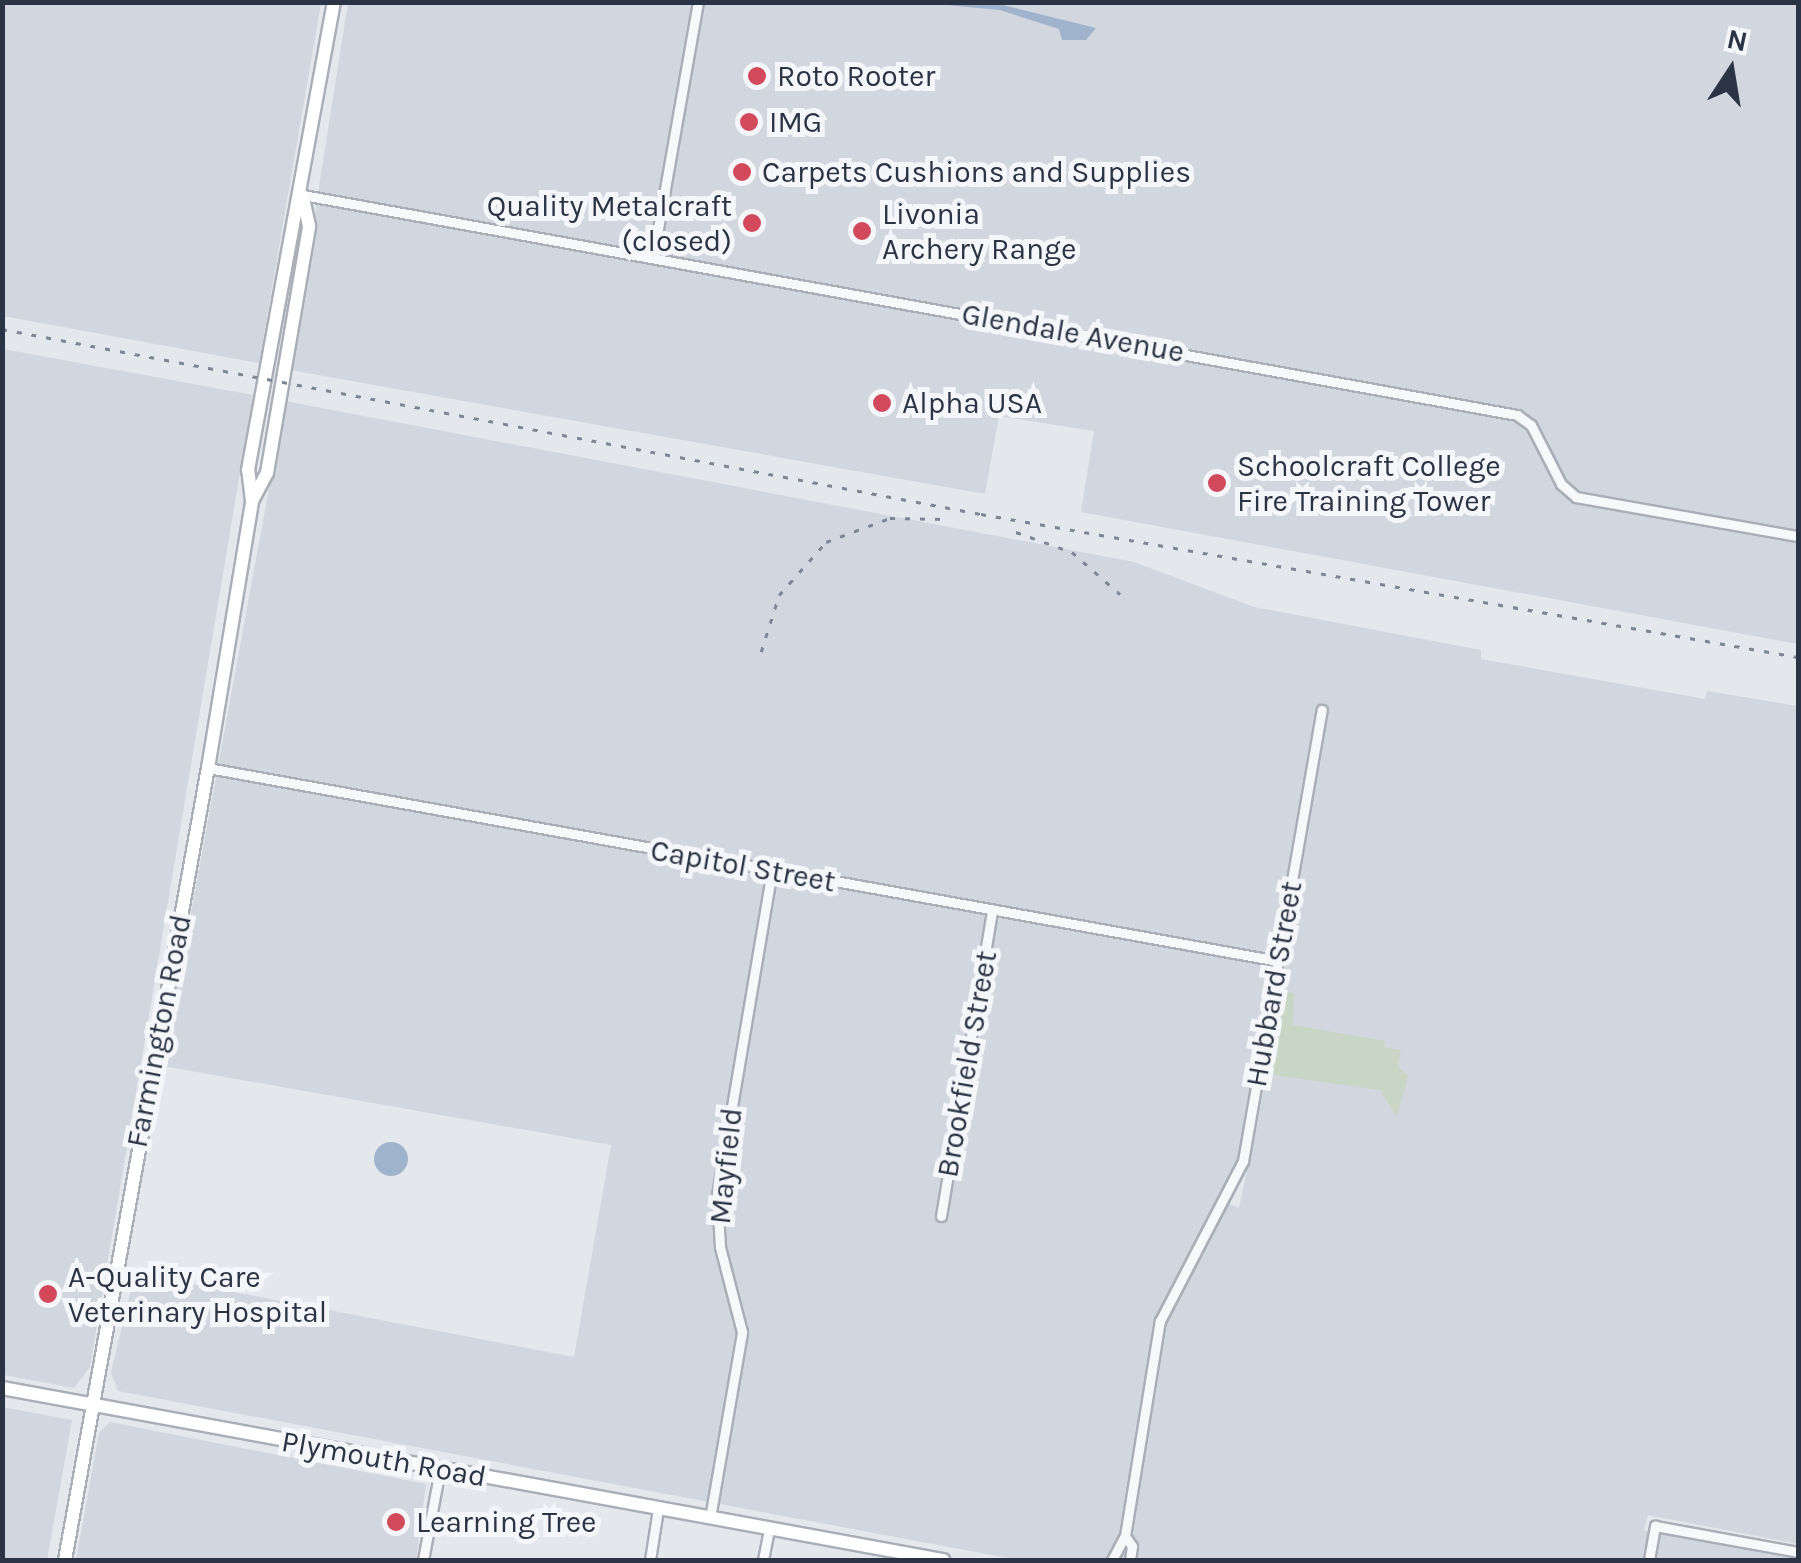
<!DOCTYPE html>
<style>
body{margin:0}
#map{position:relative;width:1801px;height:1563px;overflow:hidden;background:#e4e7ec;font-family:Karla,sans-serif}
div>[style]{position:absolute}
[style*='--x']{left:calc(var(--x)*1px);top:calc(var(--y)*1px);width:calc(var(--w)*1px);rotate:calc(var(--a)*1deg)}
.built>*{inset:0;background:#d2d6de}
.green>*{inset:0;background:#c9d6c5}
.water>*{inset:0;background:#9fb4cc}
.round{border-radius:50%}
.roads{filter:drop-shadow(2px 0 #a9aeb7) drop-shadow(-2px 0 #a9aeb7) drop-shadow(0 2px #a9aeb7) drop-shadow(0 -2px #a9aeb7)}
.street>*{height:9px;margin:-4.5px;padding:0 4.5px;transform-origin:4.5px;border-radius:4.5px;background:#f7f8fa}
.secondary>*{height:12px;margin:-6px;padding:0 6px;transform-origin:6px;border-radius:6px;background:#fff}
.rail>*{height:2.5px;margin-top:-1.25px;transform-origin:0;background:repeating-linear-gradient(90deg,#7d8696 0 5px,transparent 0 15px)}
.dots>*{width:28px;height:28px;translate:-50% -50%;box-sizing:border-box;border:5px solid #f4f6f9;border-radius:50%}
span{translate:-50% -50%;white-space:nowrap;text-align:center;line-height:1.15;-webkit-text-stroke:10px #f4f6f9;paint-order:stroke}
.poi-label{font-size:30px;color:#2b3445}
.left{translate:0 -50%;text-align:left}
.right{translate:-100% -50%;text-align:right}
.street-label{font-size:30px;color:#2b3445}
.frame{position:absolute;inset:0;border:5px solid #2b3445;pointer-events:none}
.north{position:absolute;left:1681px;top:20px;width:100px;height:100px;-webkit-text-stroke:8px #f4f6f9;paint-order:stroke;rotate:12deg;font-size:28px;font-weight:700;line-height:40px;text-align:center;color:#2b3445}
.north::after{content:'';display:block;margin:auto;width:35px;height:45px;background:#2b3445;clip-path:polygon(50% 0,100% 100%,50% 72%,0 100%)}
</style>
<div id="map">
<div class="built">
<div style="clip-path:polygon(2px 3px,321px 3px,259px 363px,3px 316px)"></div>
<div style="clip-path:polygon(348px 3px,1798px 3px,1798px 644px,1081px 512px,1094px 431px,999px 416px,985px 494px,290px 370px)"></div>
<div style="clip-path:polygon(3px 349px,253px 395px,90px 1367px,74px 1388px,3px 1375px)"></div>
<div style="clip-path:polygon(evenodd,285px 401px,1134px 562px,1254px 607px,1481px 650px,1481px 659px,1705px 699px,1707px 691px,1798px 706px,1798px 1544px,1648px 1515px,1644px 1530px,1798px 1560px,1018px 1560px,118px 1391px,111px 1372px,135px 1273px,574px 1357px,611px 1145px,163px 1066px,285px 401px,1253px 1073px,1267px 1075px,1239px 1208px,1220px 1200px,1239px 1156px,1253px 1073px)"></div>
<div style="clip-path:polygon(2px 1407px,72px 1420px,47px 1560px,3px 1560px)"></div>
<div style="clip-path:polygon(110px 1422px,426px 1484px,416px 1560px,76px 1560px,99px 1433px)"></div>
</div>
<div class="green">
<div style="clip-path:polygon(1286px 992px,1294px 993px,1293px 1025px,1385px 1041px,1384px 1047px,1401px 1050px,1398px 1066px,1408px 1076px,1397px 1117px,1380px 1090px,1267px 1074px)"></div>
</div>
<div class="water">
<div style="clip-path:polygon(925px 3px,995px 3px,1096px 28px,1086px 40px,1062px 40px,1059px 29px,1000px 10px)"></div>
<div class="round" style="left:374px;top:1142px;width:34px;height:34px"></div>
</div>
<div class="roads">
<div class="street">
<div style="--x:303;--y:195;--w:1234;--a:10.27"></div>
<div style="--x:1517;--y:415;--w:17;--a:36"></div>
<div style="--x:1531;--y:425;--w:66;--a:63"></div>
<div style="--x:1561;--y:484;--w:20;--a:41"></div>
<div style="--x:1576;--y:497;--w:225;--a:10"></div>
<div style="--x:653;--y:257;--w:259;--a:-80"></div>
<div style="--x:208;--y:768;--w:1087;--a:10.22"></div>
<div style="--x:941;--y:1216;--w:308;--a:-80.5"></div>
<div style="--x:710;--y:1518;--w:189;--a:-80.2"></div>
<div style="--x:742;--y:1332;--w:88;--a:-104.5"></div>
<div style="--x:720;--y:1247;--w:52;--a:-93.3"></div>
<div style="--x:717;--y:1195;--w:329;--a:-80.4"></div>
<div style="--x:1125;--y:1536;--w:12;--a:55"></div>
<div style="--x:1132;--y:1546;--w:14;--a:98"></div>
<div style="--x:423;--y:1560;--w:93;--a:-79.4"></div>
<div style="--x:650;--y:1560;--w:52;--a:-81.1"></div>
<div style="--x:763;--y:1560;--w:32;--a:-79"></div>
<div style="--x:1112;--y:1560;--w:27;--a:-62"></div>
<div style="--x:1125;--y:1536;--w:218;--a:-80.8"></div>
<div style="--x:1160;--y:1321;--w:180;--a:-62.6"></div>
<div style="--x:1243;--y:1161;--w:458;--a:-80.1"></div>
<div style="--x:1649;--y:1560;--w:35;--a:-80"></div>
<div style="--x:1655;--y:1526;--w:145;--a:10.3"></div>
</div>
<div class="secondary">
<div style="--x:252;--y:501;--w:32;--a:-62"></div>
<div style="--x:267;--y:473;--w:251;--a:-80.3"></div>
<div style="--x:309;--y:226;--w:30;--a:-102"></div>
<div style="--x:2;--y:1388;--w:957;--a:10.36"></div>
<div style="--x:65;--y:1560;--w:805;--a:-79.77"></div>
<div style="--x:208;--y:768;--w:271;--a:-80.6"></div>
<div style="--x:252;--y:501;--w:31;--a:-97"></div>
<div style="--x:248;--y:470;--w:476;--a:-79.6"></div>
</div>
</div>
<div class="rail">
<div style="--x:2;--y:329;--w:996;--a:10.7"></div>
<div style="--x:981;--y:514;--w:829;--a:9.93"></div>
<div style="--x:1016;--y:532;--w:59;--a:19.7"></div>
<div style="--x:1072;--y:552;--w:64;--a:41.2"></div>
<div style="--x:761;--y:652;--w:60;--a:-72.5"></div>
<div style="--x:779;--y:595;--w:71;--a:-48.4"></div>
<div style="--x:826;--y:542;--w:68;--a:-20.6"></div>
<div style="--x:890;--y:518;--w:58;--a:1"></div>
</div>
<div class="dots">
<div style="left:757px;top:76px;background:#d1495b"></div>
<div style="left:749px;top:122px;background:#d1495b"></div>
<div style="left:742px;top:172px;background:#d1495b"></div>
<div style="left:752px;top:223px;background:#d1495b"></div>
<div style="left:862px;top:231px;background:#d1495b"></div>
<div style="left:882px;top:403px;background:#d1495b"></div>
<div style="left:1217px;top:483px;background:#d1495b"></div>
<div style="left:48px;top:1294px;background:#d1495b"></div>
<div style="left:396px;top:1522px;background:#d1495b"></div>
</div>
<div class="poi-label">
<span class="left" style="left:777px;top:76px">Roto Rooter</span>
<span class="left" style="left:769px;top:122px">IMG</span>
<span class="left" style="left:762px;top:172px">Carpets Cushions and Supplies</span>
<span class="right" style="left:732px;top:223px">Quality Metalcraft<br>(closed)</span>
<span class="left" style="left:882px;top:231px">Livonia<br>Archery Range</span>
<span class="left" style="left:902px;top:403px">Alpha USA</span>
<span class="left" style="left:1237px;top:483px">Schoolcraft College<br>Fire Training Tower</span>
<span class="left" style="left:68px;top:1294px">A-Quality Care<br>Veterinary Hospital</span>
<span class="left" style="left:416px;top:1522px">Learning Tree</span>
</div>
<div class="street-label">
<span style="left:1073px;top:333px;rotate:10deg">Glendale Avenue</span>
<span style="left:743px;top:866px;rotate:10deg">Capitol Street</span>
<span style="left:1274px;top:984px;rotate:-80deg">Hubbard Street</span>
<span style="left:159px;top:1031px;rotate:-79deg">Farmington Road</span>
<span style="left:967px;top:1064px;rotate:-80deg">Brookfield Street</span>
<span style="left:726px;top:1166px;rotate:-84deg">Mayfield</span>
<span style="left:384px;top:1459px;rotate:10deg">Plymouth Road</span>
</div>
<div class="frame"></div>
<div class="north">N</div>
</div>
